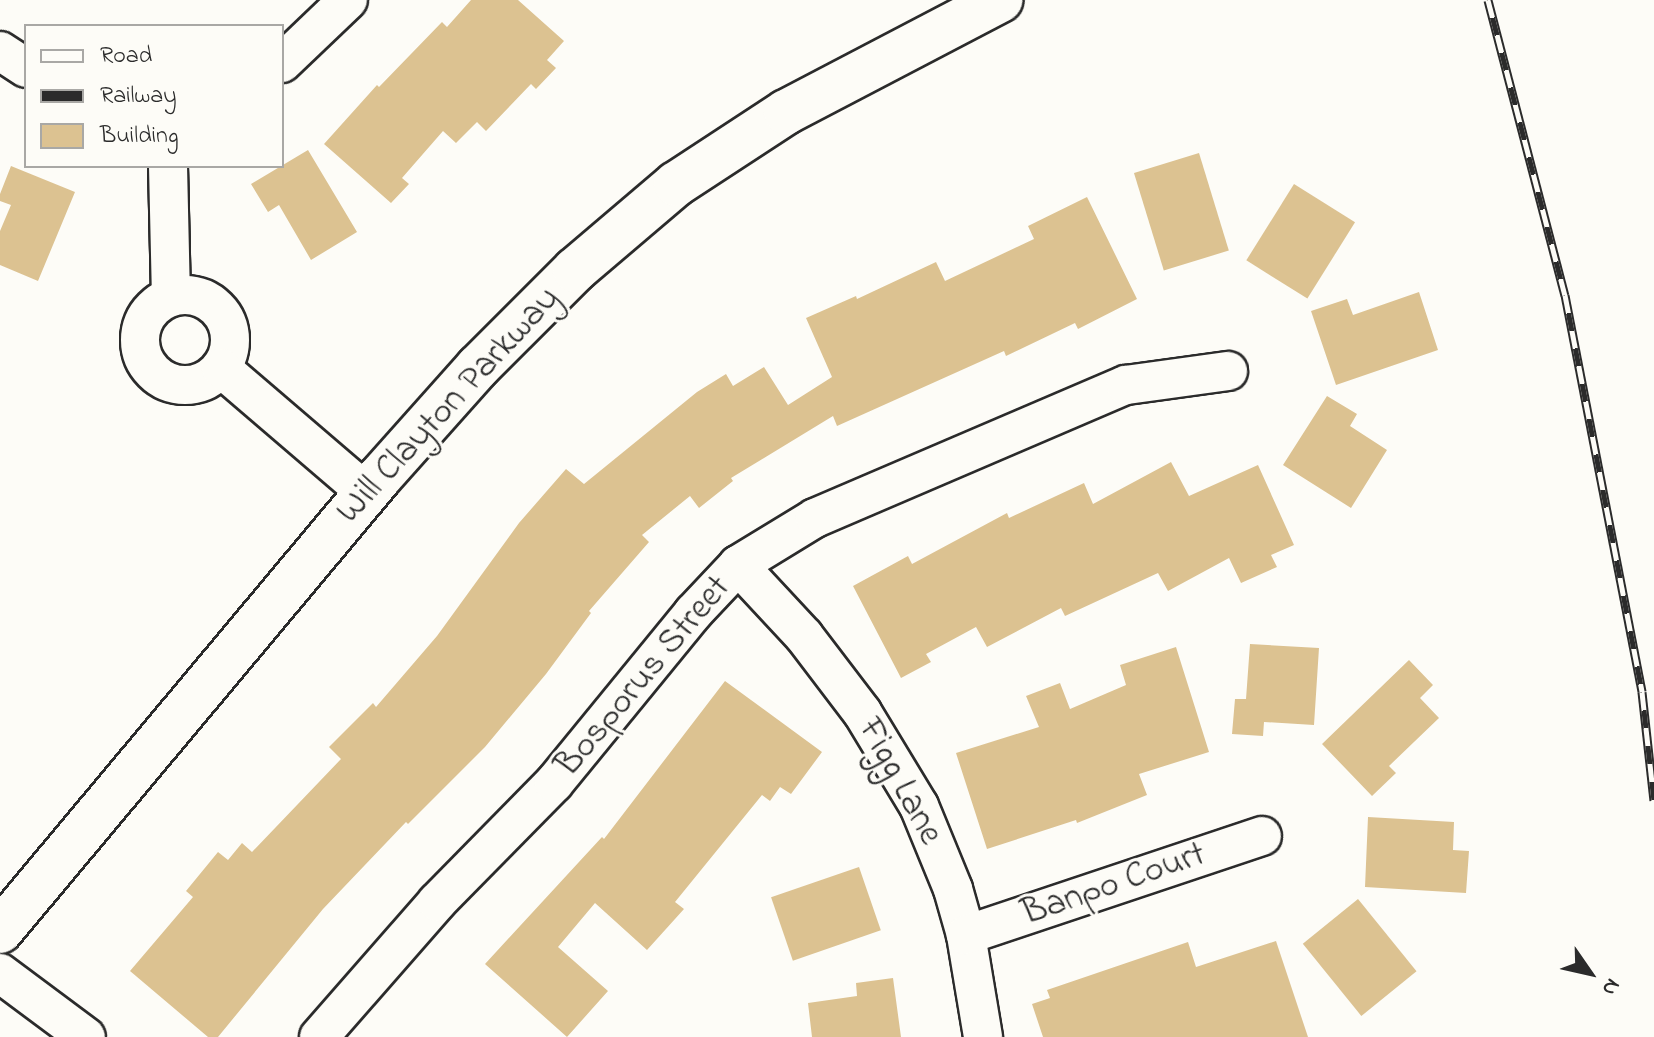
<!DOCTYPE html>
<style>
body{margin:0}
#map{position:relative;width:1654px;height:1037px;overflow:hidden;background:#fdfcf7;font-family:"Indie Flower",sans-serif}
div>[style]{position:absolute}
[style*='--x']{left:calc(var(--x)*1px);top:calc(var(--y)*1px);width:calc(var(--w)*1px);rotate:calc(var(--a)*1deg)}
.building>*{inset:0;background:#dcc291;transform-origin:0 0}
.roads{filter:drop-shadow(2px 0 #2b2b2b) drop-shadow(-2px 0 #2b2b2b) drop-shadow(0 2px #2b2b2b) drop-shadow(0 -2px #2b2b2b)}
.street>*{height:38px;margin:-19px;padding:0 19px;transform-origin:19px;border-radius:19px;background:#fdfcf7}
.street>.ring{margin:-19px;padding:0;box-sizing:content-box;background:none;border:38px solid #fdfcf7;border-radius:50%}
.secondary>*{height:44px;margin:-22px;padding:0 22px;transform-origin:22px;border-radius:22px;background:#fdfcf7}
.rail>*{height:9px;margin-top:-4.5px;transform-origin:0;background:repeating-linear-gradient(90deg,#fdfcf7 0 18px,#2b2b2b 0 36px);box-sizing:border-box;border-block:2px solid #2b2b2b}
span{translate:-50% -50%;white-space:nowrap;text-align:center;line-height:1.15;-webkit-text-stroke:6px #fdfcf7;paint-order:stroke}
.street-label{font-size:36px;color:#2b2b2b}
.legend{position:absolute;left:24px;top:24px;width:260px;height:144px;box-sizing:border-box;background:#fdfcf7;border:2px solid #a9a8a5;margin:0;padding:10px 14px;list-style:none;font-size:24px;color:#2b2b2b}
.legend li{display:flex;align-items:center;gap:16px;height:40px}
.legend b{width:40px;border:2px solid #a9a8a5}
.north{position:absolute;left:1550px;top:933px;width:80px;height:80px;-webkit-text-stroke:6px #fdfcf7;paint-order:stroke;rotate:124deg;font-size:22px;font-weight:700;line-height:32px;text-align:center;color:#2b2b2b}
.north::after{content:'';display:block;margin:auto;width:28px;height:36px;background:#2b2b2b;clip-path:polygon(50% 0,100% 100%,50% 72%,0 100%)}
</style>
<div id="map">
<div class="building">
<div style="clip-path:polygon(471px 0,518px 0,564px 41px,547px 60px,556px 68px,536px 89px,531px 84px,486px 131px,477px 122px,456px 143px,443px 131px,402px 178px,409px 184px,391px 203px,324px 144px,377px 85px,379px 87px,442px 22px,447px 27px)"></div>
<div style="clip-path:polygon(308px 150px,357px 232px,311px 260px,279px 205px,268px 212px,251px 184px)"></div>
<div style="left:1199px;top:153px;width:102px;height:68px;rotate:73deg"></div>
<div style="clip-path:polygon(11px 166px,75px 192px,38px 281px,0 265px,0 231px,11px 205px,0 201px,0 194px)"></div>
<div style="left:1294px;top:184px;width:72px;height:90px;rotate:32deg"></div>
<div style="clip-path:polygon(1087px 197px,1137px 299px,1078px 329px,1075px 323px,1006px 356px,1004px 351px,837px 426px,833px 416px,731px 478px,733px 481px,699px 508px,690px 496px,642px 535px,649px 542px,589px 611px,591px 613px,546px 674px,485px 747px,408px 824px,406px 822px,323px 909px,218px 1037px,208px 1037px,130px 971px,193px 897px,186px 891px,218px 852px,228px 860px,242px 843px,252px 852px,341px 759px,329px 747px,373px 703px,376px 707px,437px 636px,519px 523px,566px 469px,584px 484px,697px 392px,726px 374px,733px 386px,764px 367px,788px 405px,832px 377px,806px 318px,856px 296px,857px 299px,936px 262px,945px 281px,1034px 239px,1028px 226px)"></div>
<div style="clip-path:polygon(1419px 292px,1438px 350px,1336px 385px,1311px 311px,1347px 299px,1353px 315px)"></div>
<div style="clip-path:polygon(1327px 396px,1357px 414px,1350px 426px,1387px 450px,1351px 508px,1283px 465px)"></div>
<div style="clip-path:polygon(1171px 462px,1189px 496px,1258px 465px,1294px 545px,1271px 555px,1277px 567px,1241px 583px,1229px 558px,1168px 591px,1158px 573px,1065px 616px,1061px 608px,987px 647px,976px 627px,926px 654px,931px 662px,901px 678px,853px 586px,908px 556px,912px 564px,1007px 513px,1009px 518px,1084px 483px,1093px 504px)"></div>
<div style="clip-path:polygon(1250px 644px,1319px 648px,1314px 725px,1264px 722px,1263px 736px,1232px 734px,1235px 699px,1246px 699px)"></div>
<div style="clip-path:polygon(1176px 647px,1209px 752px,1139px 774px,1147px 795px,1077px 823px,1076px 820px,987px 849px,956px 753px,1039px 727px,1026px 696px,1060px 683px,1070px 709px,1126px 685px,1120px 665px)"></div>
<div style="clip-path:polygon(1409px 660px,1433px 685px,1420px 698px,1439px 718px,1389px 766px,1396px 773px,1372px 796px,1322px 744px)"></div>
<div style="clip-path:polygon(725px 681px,822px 752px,791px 794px,780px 787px,770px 801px,762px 795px,675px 902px,684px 909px,647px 950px,595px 903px,558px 947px,608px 991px,567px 1037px,485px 964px,602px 837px,604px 839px)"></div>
<div style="clip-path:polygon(1368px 817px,1454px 822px,1453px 850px,1469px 851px,1466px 893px,1365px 887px)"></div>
<div style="left:859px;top:867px;width:67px;height:93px;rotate:71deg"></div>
<div style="left:1358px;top:899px;width:93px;height:71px;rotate:51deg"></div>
<div style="clip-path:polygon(1276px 941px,1308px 1037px,1043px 1037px,1032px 1004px,1050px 998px,1047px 990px,1188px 942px,1196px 967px)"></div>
<div style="clip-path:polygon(893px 978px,901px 1037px,812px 1037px,808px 1003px,857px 996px,856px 983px)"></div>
</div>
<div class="roads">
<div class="street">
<div style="--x:0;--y:51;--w:31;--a:33"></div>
<div style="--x:282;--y:63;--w:91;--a:-43.7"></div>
<div style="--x:168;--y:166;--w:131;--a:88.7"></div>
<div class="ring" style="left:140px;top:295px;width:52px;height:52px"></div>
<div style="--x:221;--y:368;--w:192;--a:40.6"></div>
<div style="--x:738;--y:565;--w:97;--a:47.1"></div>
<div style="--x:804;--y:636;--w:96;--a:52.7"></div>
<div style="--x:862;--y:712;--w:110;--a:58.8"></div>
<div style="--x:919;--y:806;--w:90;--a:67.7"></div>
<div style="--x:953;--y:889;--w:48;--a:74.2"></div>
<div style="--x:966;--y:935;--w:103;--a:80.5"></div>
<div style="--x:966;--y:935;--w:312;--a:-18.5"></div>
<div style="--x:0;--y:973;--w:107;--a:36.7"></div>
<div style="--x:319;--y:1037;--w:179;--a:-48.8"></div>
<div style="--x:437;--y:902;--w:167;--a:-45.5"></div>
<div style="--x:554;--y:783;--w:220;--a:-50.7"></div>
<div style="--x:693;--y:613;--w:66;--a:-46.8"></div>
<div style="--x:738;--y:565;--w:90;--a:-31.4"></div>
<div style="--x:815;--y:518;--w:338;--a:-23.2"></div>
<div style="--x:1126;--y:385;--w:103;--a:-7.8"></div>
</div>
<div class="secondary">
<div style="--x:0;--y:931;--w:591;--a:-50.08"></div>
<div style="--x:379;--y:478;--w:149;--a:-48.3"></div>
<div style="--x:478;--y:367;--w:137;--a:-45"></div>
<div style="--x:575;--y:270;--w:133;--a:-40.4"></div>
<div style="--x:676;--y:184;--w:131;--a:-33.2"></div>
<div style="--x:786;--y:112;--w:242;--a:-27.6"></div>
</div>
</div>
<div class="rail">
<div style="--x:1488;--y:0;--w:305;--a:75.4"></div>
<div style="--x:1565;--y:295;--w:404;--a:79"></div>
<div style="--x:1642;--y:692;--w:109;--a:83.7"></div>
</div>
<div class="street-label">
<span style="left:449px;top:406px;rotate:-47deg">Will Clayton Parkway</span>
<span style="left:644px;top:677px;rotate:-50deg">Bosporus Street</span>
<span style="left:899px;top:782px;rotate:61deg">Figg Lane</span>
<span style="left:1114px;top:885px;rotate:-19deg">Banpo Court</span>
</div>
<ul class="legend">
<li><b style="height:10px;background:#fdfcf7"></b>Road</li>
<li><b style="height:10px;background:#2b2b2b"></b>Railway</li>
<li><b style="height:22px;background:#dcc291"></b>Building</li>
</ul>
<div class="north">N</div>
</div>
